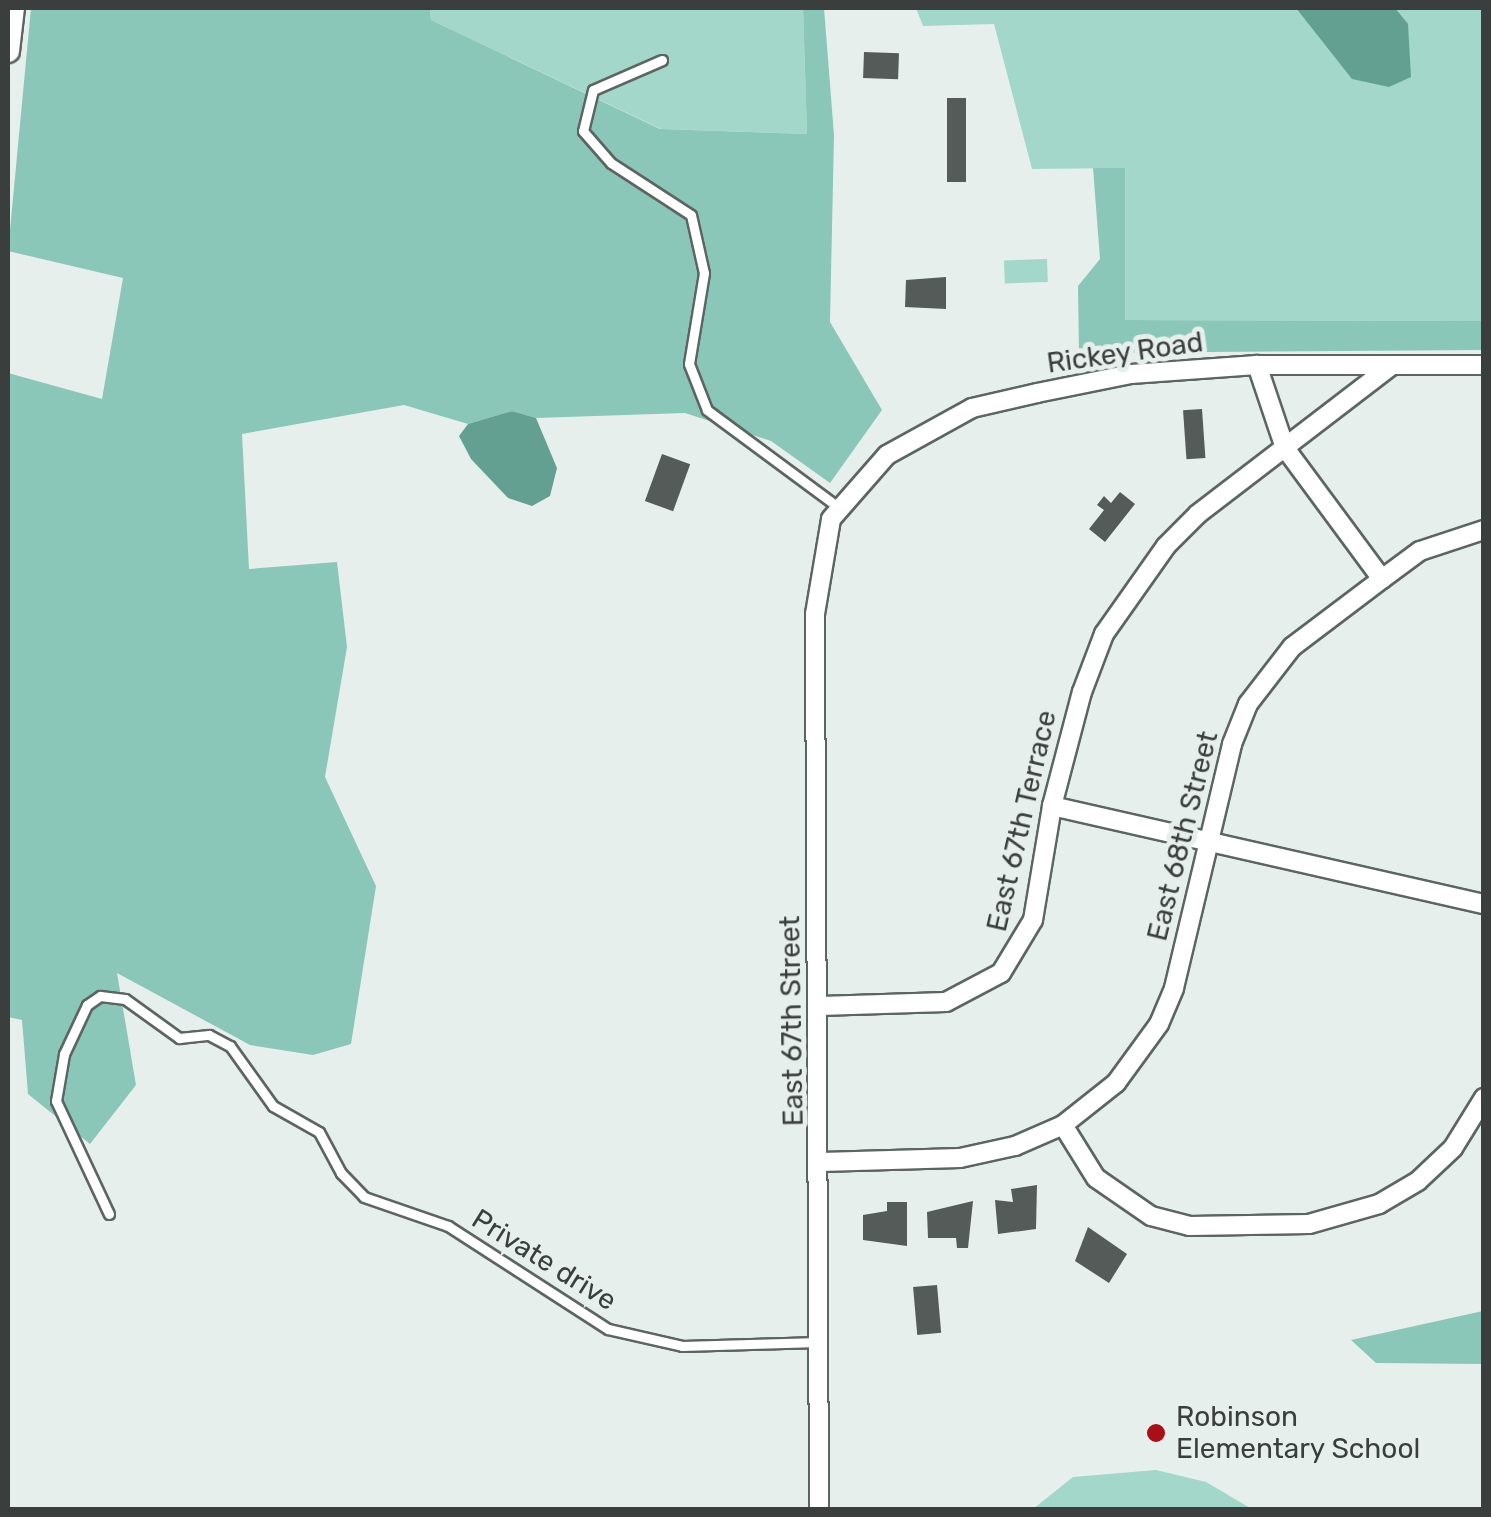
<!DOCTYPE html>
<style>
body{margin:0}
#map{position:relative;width:1491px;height:1517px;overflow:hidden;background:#e7efed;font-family:Rubik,sans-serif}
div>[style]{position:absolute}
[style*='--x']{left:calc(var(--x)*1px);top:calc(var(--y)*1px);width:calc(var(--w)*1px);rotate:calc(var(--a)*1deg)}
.green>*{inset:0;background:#a2d7c9;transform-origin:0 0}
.forest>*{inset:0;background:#8ac7b8}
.water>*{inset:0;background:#64a092}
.building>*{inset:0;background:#545b59;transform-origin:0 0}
.roads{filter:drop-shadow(2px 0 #5d6563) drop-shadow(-2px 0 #5d6563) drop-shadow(0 2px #5d6563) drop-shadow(0 -2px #5d6563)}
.service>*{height:9px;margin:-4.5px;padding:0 4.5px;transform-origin:4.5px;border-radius:4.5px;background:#fff}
.minor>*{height:18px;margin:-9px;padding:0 9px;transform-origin:9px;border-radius:9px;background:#fff}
.tertiary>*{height:22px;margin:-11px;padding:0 11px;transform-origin:11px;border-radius:11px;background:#fff}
.dots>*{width:28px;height:28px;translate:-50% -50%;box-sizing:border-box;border:5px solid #e7efed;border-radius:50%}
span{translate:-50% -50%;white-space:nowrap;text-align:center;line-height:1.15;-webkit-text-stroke:10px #e7efed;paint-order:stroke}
.street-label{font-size:28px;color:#3a3e3d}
.poi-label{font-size:28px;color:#3a3e3d}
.left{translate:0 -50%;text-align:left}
.frame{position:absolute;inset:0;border:10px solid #3a3e3d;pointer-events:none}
</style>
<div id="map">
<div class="green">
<div style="clip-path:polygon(430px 8px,803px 8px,807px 134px,661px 129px,431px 20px)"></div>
<div style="clip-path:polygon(916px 8px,1483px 8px,1483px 321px,1125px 320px,1125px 168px,1032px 169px,994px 24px,923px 26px)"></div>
<div style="left:1047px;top:259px;width:23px;height:43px;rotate:88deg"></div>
<div style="clip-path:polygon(1156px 1470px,1206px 1482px,1252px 1509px,1033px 1509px,1073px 1477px)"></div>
</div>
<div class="forest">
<div style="clip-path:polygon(31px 8px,430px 8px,431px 20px,660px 129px,807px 134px,803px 8px,824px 8px,834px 135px,830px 322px,882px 410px,830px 483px,771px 441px,685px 413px,536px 418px,512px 411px,468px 424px,404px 405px,242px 434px,249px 569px,337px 562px,347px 647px,325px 777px,376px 886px,351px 1044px,313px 1055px,250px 1045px,117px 973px,136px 1085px,90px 1144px,28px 1094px,22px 1020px,8px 1017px,8px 373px,102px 399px,123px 278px,8px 251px)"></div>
<div style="clip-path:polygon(1093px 168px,1125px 168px,1125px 320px,1483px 321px,1483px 350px,1079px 353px,1078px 286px,1100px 259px)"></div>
<div style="clip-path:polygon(1483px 1311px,1483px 1364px,1376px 1363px,1351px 1340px)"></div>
</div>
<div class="water">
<div style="clip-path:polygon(1296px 8px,1395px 8px,1408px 24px,1411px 77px,1389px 87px,1352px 79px)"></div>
<div style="clip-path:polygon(512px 411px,536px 418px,557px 468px,550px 496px,532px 506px,508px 498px,471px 459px,459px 436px,468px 424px)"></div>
</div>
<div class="building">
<div style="left:864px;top:52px;width:35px;height:26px;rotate:2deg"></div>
<div style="left:947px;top:98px;width:19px;height:84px"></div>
<div style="clip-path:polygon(946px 277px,946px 309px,905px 307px,906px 280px)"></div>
<div style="left:1202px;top:409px;width:49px;height:19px;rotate:86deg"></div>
<div style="left:662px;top:454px;width:30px;height:50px;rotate:20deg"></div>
<div style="clip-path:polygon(1120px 492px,1135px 504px,1105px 542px,1089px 529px,1104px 510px,1097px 505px,1104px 496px,1111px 503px)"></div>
<div style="clip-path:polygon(1037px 1185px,1036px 1229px,998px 1234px,995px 1200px,1013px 1202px,1011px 1189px)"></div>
<div style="clip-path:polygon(973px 1201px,968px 1248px,957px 1248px,956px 1238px,928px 1238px,927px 1212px)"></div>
<div style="clip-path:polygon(887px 1202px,907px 1202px,907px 1246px,863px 1240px,863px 1215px,887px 1211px)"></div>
<div style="clip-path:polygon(1088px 1227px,1127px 1254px,1109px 1283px,1075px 1261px)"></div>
<div style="left:937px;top:1285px;width:48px;height:24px;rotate:85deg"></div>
</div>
<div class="roads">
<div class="service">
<div style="--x:662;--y:60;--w:75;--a:156.5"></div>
<div style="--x:593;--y:90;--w:42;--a:103.7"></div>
<div style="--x:583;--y:131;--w:43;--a:48.8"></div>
<div style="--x:611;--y:163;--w:95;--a:33"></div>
<div style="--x:691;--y:215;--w:59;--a:77.4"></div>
<div style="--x:704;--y:273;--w:92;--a:99.4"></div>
<div style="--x:689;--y:364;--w:49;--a:68.6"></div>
<div style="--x:707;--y:410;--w:163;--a:36.5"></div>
<div style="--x:109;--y:1214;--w:125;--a:-115.1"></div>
<div style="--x:56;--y:1101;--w:48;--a:-80.3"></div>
<div style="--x:64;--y:1054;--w:54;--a:-64.9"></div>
<div style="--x:87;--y:1005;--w:16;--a:-35"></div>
<div style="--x:100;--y:996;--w:25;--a:7"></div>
<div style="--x:125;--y:999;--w:67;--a:35.8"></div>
<div style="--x:179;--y:1038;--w:30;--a:-6"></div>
<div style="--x:209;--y:1035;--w:24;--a:28"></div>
<div style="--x:230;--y:1046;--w:74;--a:54.4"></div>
<div style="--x:273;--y:1106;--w:53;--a:29.5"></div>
<div style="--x:319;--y:1132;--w:47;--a:61.8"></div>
<div style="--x:341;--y:1173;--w:33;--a:46"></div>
<div style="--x:364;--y:1197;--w:89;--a:19"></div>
<div style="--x:448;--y:1226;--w:190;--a:32.8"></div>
<div style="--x:608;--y:1329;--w:76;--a:12.9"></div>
<div style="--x:682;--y:1346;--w:137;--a:-1.7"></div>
</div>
<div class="minor">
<div style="--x:1257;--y:365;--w:88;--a:71.4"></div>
<div style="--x:1285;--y:448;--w:163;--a:53.5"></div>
<div style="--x:1382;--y:579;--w:47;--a:-36.4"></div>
<div style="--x:1420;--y:551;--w:67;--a:-18.2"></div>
<div style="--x:1052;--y:806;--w:443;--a:12.8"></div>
<div style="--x:820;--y:1006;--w:126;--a:-1.8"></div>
<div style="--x:946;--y:1002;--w:62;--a:-27.8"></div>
<div style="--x:1001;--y:973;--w:62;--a:-58.9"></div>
<div style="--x:1033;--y:920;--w:116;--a:-80.5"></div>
<div style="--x:1052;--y:806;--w:118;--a:-75.3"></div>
<div style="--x:1082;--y:692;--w:62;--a:-69.2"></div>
<div style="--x:1104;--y:634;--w:108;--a:-54.8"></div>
<div style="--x:1166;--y:546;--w:45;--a:-45"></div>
<div style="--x:1198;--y:514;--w:243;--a:-37.5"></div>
<div style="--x:1063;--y:1125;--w:68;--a:-38.4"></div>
<div style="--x:1116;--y:1083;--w:73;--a:-53.9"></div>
<div style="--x:1159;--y:1024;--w:39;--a:-67"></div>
<div style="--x:1174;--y:988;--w:251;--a:-76.6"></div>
<div style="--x:1232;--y:744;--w:43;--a:-68.2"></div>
<div style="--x:1248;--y:704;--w:72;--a:-52.3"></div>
<div style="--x:1292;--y:647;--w:113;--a:-37.1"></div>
<div style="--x:821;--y:1162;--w:139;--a:-1.6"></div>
<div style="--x:960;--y:1158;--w:56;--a:-12.3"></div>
<div style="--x:1015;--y:1146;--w:52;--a:-23.6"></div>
<div style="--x:1063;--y:1125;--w:62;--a:58.1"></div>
<div style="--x:1096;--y:1178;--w:67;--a:34.6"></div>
<div style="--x:1151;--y:1216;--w:40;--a:14.4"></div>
<div style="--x:1190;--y:1226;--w:119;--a:-1"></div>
<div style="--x:1309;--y:1224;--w:73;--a:-15.9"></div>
<div style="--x:1379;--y:1204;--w:45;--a:-30.5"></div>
<div style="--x:1418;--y:1181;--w:48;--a:-43.3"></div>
<div style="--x:1453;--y:1148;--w:59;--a:-58.2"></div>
<div style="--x:819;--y:1510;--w:896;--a:-90.26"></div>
<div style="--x:815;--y:614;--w:96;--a:-80.4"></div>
<div style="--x:831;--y:519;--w:85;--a:-48.8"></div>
<div style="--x:887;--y:455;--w:97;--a:-28.9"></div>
<div style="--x:972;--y:408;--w:67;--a:-13"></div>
<div style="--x:1037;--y:393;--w:96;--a:-11.4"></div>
<div style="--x:1131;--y:374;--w:126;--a:-4.1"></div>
<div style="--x:1257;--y:365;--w:227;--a:0"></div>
</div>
<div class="tertiary">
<div style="--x:8;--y:51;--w:43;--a:-83.4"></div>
</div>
</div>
<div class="dots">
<div style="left:1156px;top:1433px;background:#a61016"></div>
</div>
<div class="street-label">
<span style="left:1125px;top:353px;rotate:-8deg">Rickey Road</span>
<span style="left:1022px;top:821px;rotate:-77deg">East 67th Terrace</span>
<span style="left:1183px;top:836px;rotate:-76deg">East 68th Street</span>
<span style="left:792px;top:1021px;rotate:-91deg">East 67th Street</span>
<span style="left:544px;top:1260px;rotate:32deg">Private drive</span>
</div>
<div class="poi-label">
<span class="left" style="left:1176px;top:1433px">Robinson<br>Elementary School</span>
</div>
<div class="frame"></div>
</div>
